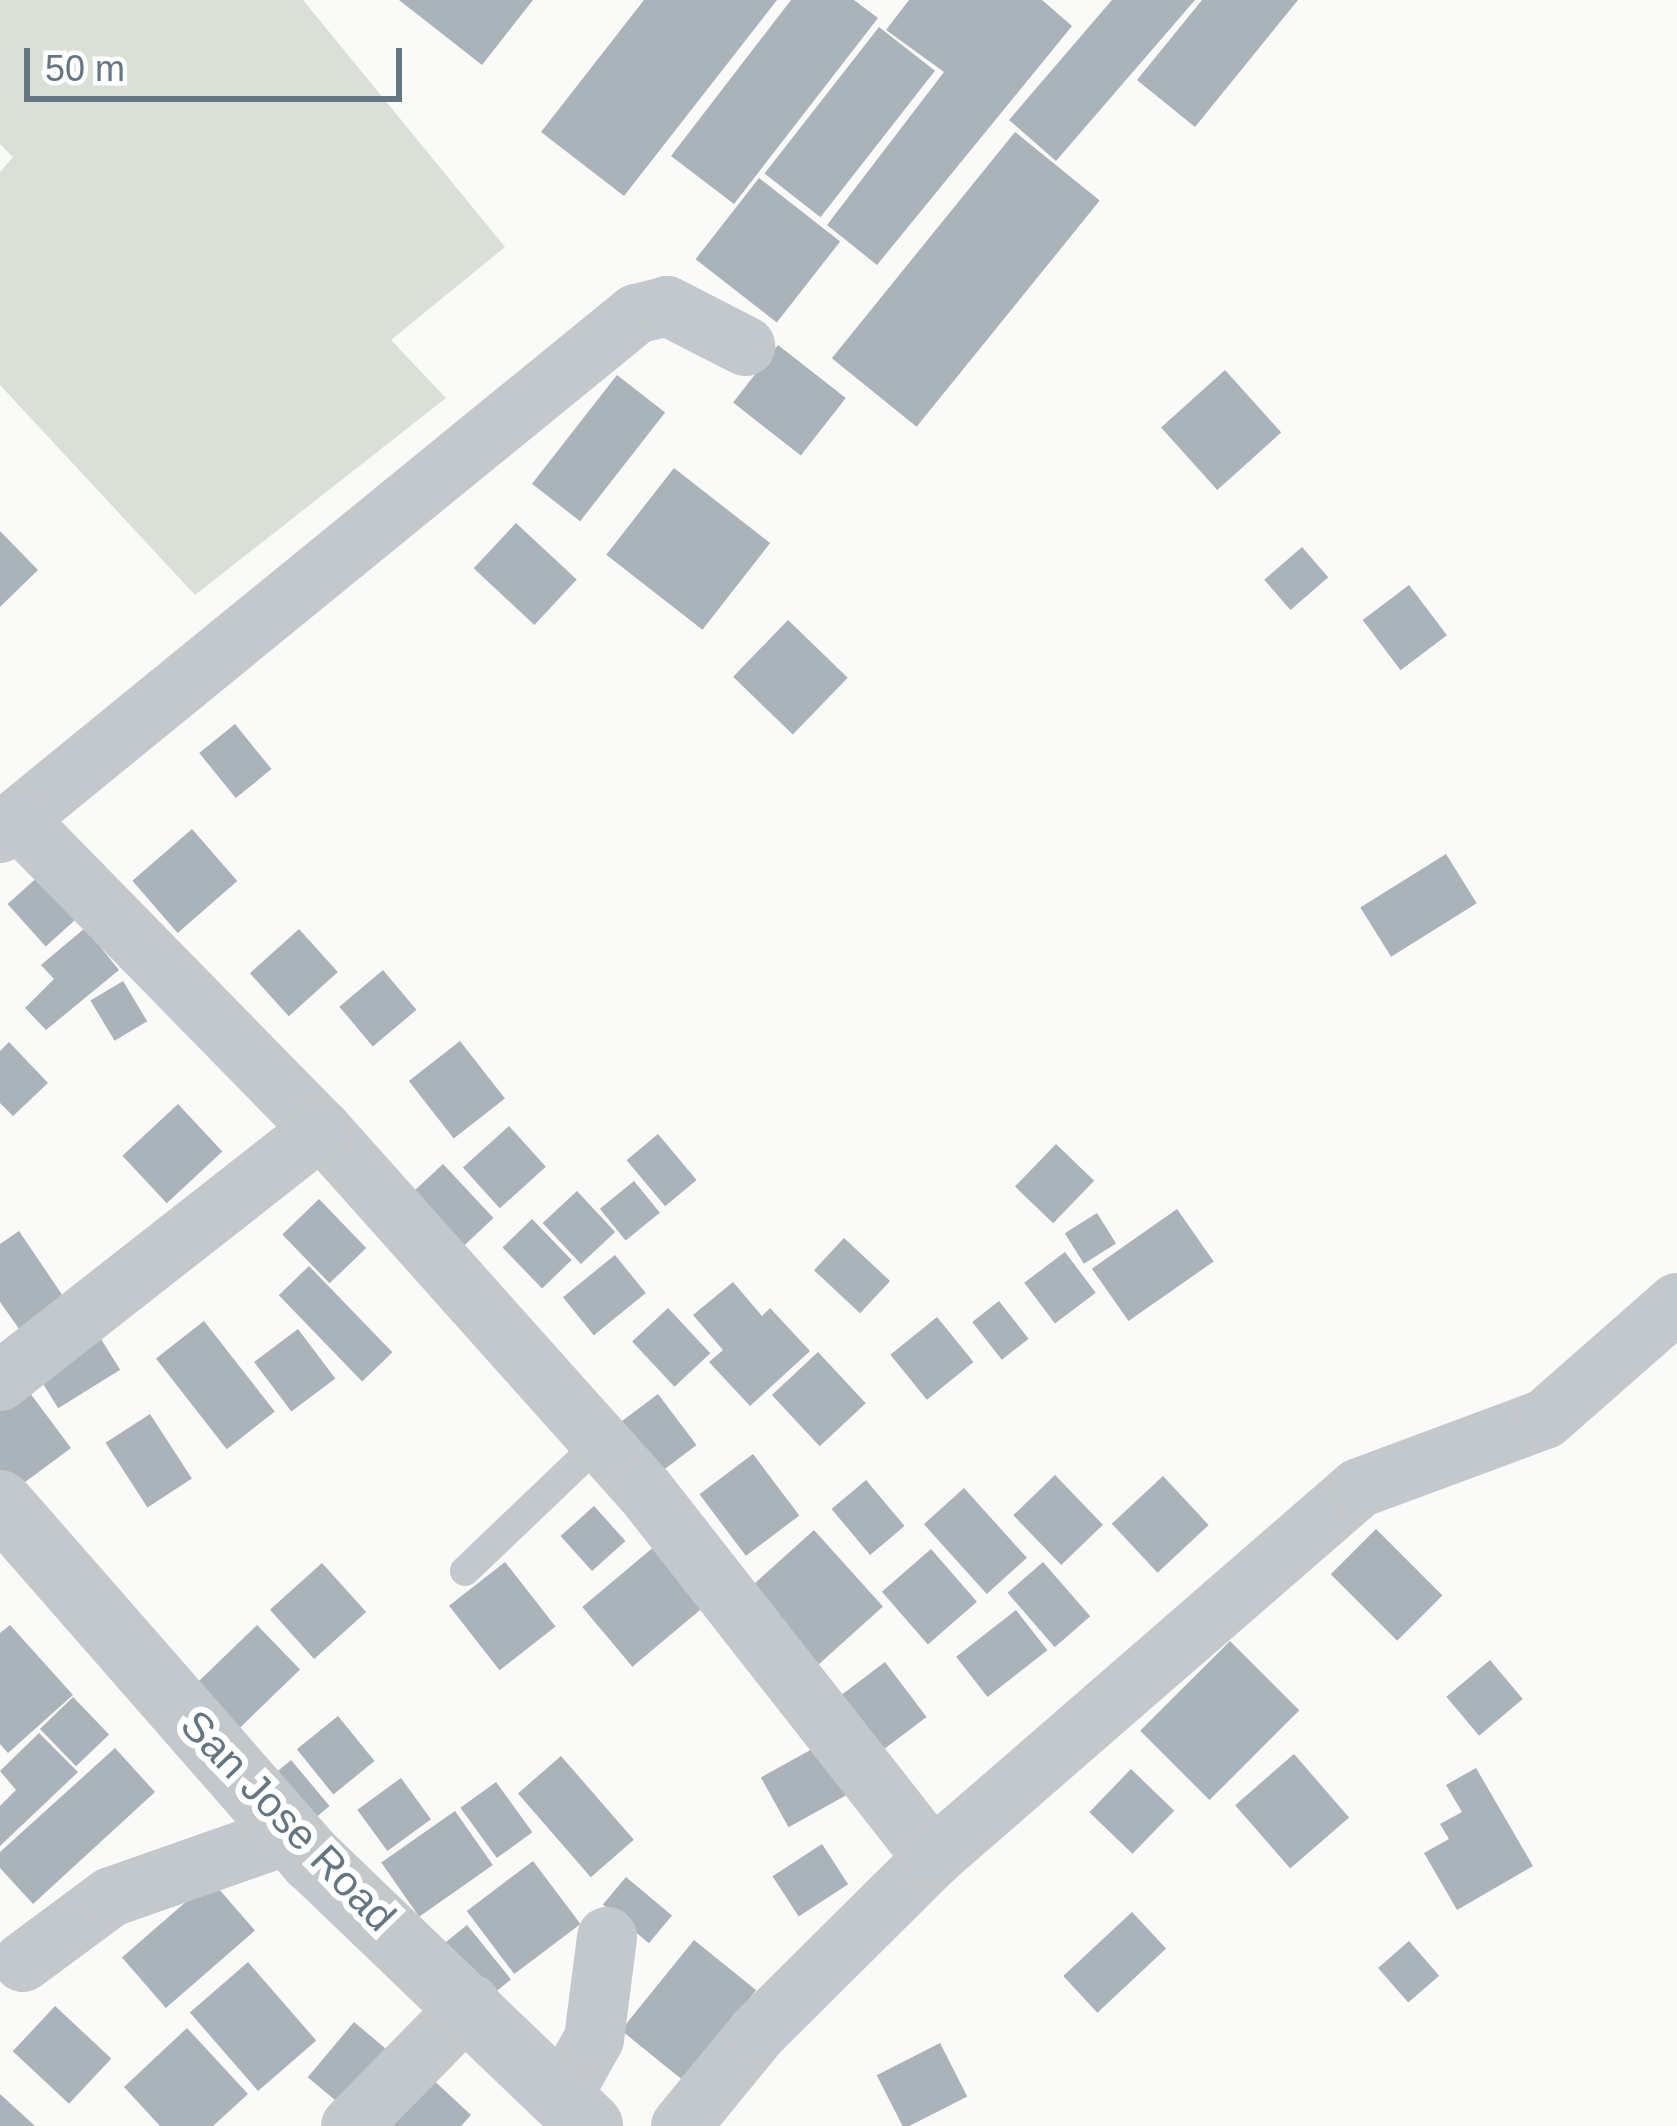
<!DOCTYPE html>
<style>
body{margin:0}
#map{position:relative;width:1677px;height:2126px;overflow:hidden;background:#fafaf8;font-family:Helvetica,sans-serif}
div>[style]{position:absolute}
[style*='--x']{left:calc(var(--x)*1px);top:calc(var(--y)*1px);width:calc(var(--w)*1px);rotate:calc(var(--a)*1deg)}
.green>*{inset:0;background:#dadfd7}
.building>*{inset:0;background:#aab3b9;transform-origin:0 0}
.service>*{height:30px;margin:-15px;padding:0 15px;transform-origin:15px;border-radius:15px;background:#c3c8cc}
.minor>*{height:60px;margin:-30px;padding:0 30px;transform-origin:30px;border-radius:30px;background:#c3c8cc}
.tertiary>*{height:66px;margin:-33px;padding:0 33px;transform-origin:33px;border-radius:33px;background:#c3c8cc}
span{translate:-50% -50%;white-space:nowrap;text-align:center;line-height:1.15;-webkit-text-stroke:12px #fff;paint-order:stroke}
.street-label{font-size:42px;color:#657683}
.scale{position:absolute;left:24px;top:48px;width:378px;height:54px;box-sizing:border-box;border:6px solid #657683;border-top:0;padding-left:15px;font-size:36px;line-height:42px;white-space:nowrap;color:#657683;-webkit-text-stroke:9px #fff;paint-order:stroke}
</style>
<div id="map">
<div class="green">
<div style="clip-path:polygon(0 0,303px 0,505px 247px,391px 340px,446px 398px,195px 595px,0 385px,0 172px,13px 157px,0 144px)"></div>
</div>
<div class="building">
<div style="clip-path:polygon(399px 0,533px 0,482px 65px)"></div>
<div style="clip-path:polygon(644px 0,777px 0,624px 196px,541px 132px)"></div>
<div style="clip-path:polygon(791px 0,854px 0,878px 18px,734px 204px,671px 156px)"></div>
<div style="clip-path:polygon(909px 0,1042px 0,1072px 26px,877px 265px,827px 225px,944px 72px,886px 30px)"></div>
<div style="clip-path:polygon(1112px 0,1195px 0,1056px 161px,1009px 120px)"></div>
<div style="clip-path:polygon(1202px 0,1298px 0,1195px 127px,1137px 80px)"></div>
<div style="left:879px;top:27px;width:71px;height:186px;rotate:38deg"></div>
<div style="left:1015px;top:132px;width:109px;height:291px;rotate:39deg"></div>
<div style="left:759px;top:178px;width:103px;height:103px;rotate:38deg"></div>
<div style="left:778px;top:345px;width:86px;height:73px;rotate:38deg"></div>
<div style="left:1225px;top:370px;width:84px;height:86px;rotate:48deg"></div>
<div style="left:617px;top:375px;width:61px;height:138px;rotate:38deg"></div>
<div style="left:674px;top:468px;width:122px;height:110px;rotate:38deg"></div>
<div style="left:516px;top:523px;width:83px;height:62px;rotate:43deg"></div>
<div style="clip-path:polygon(0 531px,38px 570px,0 607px)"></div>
<div style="left:1302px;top:547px;width:40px;height:50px;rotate:49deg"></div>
<div style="left:1409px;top:585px;width:63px;height:58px;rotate:53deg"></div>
<div style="left:788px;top:620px;width:83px;height:79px;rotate:44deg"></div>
<div style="left:235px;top:724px;width:58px;height:46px;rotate:51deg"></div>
<div style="left:192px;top:829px;width:69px;height:79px;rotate:49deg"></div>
<div style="left:1446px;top:854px;width:58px;height:101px;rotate:58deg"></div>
<div style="left:41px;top:874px;width:57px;height:45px;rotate:48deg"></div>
<div style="clip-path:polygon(85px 928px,119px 970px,46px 1030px,25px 1008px,54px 979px,41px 965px)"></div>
<div style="left:299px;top:929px;width:58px;height:66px;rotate:48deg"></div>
<div style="left:383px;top:970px;width:52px;height:57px;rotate:50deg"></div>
<div style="left:123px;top:981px;width:47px;height:38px;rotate:59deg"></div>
<div style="left:460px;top:1041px;width:73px;height:65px;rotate:52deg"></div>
<div style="clip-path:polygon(9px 1042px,48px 1083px,13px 1116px,0 1103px,0 1051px)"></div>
<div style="left:178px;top:1104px;width:65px;height:76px;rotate:47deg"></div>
<div style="left:509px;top:1126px;width:55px;height:62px;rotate:48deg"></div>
<div style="left:658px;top:1134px;width:60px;height:41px;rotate:50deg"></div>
<div style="left:1056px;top:1144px;width:53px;height:59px;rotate:44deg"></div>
<div style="left:443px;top:1164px;width:74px;height:51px;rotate:47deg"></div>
<div style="left:634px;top:1181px;width:41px;height:44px;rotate:51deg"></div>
<div style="left:577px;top:1191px;width:56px;height:47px;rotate:47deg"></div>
<div style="left:319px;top:1199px;width:68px;height:51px;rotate:46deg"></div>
<div style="left:1177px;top:1209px;width:64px;height:104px;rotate:55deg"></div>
<div style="left:1097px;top:1213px;width:36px;height:38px;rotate:58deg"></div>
<div style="left:532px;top:1219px;width:57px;height:41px;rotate:46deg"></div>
<div style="clip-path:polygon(19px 1231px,65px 1299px,20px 1330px,0 1302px,0 1244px)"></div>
<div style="left:844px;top:1238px;width:63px;height:44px;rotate:43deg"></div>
<div style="left:1065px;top:1252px;width:51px;height:51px;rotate:53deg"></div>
<div style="left:615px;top:1255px;width:49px;height:67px;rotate:51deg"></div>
<div style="left:309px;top:1266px;width:120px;height:42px;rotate:46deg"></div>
<div style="clip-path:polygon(733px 1282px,762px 1316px,770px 1308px,810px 1351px,750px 1406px,709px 1362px,723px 1350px,693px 1315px)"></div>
<div style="left:999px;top:1301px;width:48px;height:34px;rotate:52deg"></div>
<div style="left:668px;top:1308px;width:62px;height:49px;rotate:47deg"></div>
<div style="left:937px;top:1317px;width:58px;height:60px;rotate:51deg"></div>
<div style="left:204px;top:1321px;width:115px;height:61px;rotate:52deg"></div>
<div style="left:91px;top:1323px;width:55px;height:73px;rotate:58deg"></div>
<div style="left:298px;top:1329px;width:62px;height:55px;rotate:53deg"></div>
<div style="left:818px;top:1352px;width:70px;height:63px;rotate:47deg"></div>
<div style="clip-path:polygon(21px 1381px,71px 1448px,13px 1491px,0 1474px,0 1396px)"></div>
<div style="left:658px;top:1394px;width:64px;height:55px;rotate:53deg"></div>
<div style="left:150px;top:1414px;width:77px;height:53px;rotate:57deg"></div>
<div style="left:753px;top:1454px;width:77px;height:67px;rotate:53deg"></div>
<div style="left:1055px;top:1475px;width:69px;height:58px;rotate:46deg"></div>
<div style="left:1163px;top:1476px;width:67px;height:70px;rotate:47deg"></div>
<div style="left:866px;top:1480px;width:60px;height:45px;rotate:50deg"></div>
<div style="left:964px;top:1488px;width:94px;height:54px;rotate:48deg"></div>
<div style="left:594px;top:1506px;width:47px;height:45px;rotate:48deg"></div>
<div style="left:1376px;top:1529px;width:94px;height:64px;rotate:45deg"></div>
<div style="left:814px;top:1530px;width:103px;height:90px;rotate:48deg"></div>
<div style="left:655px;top:1546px;width:78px;height:95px;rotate:50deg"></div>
<div style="left:931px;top:1549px;width:70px;height:65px;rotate:49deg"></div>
<div style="left:505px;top:1562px;width:82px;height:71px;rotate:52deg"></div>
<div style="left:1043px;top:1562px;width:72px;height:47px;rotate:49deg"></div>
<div style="left:322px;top:1563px;width:66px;height:70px;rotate:48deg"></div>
<div style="left:1016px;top:1610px;width:51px;height:76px;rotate:52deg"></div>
<div style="clip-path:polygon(10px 1625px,73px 1695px,8px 1753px,0 1744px,0 1633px)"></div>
<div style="left:257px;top:1625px;width:62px;height:103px;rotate:46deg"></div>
<div style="left:1230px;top:1641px;width:98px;height:127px;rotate:45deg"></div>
<div style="left:1490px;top:1660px;width:51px;height:57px;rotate:50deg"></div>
<div style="left:885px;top:1662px;width:69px;height:68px;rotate:53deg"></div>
<div style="left:73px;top:1697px;width:52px;height:46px;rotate:46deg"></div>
<div style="left:338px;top:1716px;width:58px;height:53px;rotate:51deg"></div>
<div style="clip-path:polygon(39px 1733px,78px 1772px,0 1846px,0 1806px,16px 1790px,0 1771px)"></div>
<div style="left:823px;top:1743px;width:57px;height:71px;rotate:61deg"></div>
<div style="clip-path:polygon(115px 1748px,155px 1792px,33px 1904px,0 1868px,0 1852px)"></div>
<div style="left:1294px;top:1754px;width:84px;height:78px;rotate:49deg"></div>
<div style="left:561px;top:1756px;width:111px;height:57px;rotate:49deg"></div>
<div style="left:291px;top:1760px;width:60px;height:33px;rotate:50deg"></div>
<div style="clip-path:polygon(1476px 1768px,1533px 1866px,1457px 1910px,1424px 1853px,1449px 1839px,1440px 1824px,1462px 1812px,1446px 1785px)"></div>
<div style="left:1131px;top:1769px;width:60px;height:60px;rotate:44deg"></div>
<div style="left:401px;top:1778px;width:51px;height:54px;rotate:54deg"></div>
<div style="left:496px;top:1782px;width:62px;height:44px;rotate:54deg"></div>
<div style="left:455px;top:1811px;width:66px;height:90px;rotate:55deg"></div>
<div style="left:822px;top:1844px;width:48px;height:59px;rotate:57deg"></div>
<div style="left:533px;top:1861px;width:79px;height:83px;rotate:53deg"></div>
<div style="left:626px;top:1877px;width:60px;height:36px;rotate:40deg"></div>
<div style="left:211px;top:1880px;width:67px;height:118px;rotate:49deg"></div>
<div style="left:1132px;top:1912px;width:50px;height:94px;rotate:47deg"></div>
<div style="left:467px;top:1925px;width:70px;height:36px;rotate:51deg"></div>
<div style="left:694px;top:1940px;width:80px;height:116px;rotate:39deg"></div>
<div style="left:1409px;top:1941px;width:46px;height:41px;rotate:49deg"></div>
<div style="left:248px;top:1962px;width:104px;height:77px;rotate:49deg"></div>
<div style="left:55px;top:2006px;width:77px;height:62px;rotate:43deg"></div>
<div style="left:354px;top:2022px;width:54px;height:72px;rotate:40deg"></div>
<div style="clip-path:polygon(187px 2028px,248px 2094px,213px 2126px,160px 2126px,124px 2087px)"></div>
<div style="left:940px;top:2043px;width:60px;height:71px;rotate:63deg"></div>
<div style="clip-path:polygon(428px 2075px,471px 2115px,461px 2126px,380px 2126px)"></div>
<div style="clip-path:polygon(0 2094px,35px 2126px,0 2126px)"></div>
</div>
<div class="service">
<div style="--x:465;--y:1571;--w:188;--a:-43.7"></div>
</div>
<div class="minor">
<div style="--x:17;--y:819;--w:799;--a:-39.21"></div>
<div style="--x:636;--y:314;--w:32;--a:-14"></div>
<div style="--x:667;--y:306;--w:88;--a:27.1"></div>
<div style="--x:0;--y:833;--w:22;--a:-39"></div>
<div style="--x:17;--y:819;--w:434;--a:45.6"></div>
<div style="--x:321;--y:1129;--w:486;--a:48.2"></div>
<div style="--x:645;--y:1491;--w:467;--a:51.9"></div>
<div style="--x:0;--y:1381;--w:408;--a:-38.1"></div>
<div style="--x:23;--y:1962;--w:109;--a:-36.5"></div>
<div style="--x:111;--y:1897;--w:190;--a:-19.4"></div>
<div style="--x:561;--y:2098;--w:68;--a:-60.8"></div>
<div style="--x:594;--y:2039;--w:103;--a:-82.7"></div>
<div style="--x:351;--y:2126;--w:171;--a:-45.5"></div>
<div style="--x:681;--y:2126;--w:120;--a:-50.7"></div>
<div style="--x:757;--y:2033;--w:248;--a:-44.8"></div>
<div style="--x:933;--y:1858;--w:564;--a:-40.98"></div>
<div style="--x:1359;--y:1488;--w:198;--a:-20.4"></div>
<div style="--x:1545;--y:1419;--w:176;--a:-41.3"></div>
</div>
<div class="tertiary">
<div style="--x:0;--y:1503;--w:475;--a:48.8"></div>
<div style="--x:313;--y:1860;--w:384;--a:43.8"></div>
</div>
<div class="street-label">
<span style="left:288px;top:1821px;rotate:46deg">San Jose Road</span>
</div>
<div class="scale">50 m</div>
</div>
